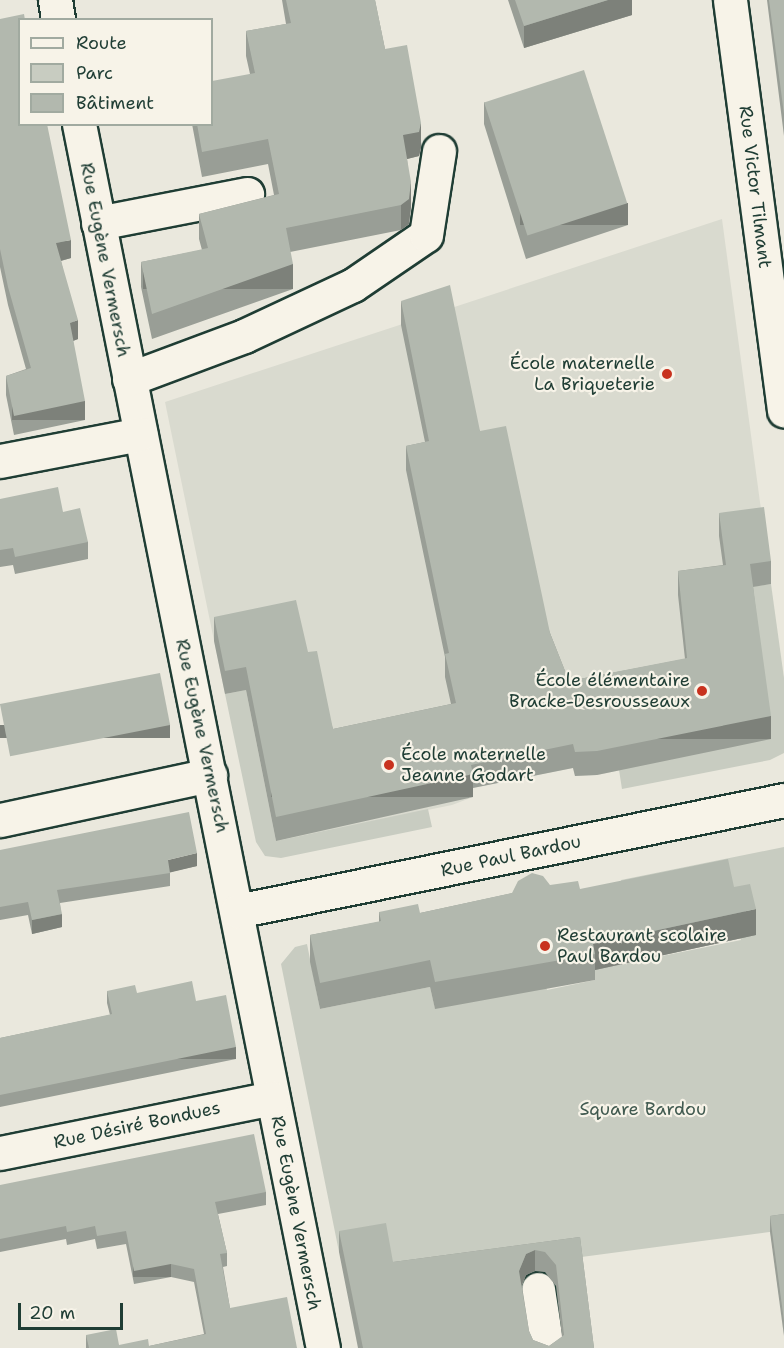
<!DOCTYPE html>
<meta charset="utf-8">
<style>
body{margin:0}
#map{position:relative;width:784px;height:1348px;overflow:hidden;background:#eae8dd;font-family:"Shantell Sans",sans-serif}
div>[style]{position:absolute}
[style*='--x']{left:calc(var(--x)*1px);top:calc(var(--y)*1px);width:calc(var(--w)*1px);rotate:calc(var(--a)*1deg)}
.built>*{inset:0;background:#d9dacf}
.green>*{inset:0;background:#c8ccc1}
.roads{filter:drop-shadow(2px 0 #1f3d34) drop-shadow(-2px 0 #1f3d34) drop-shadow(0 2px #1f3d34) drop-shadow(0 -2px #1f3d34)}
.minor>*{height:33px;margin:-16.5px;padding:0 16.5px;transform-origin:16.5px;border-radius:16.5px;background:#f7f3e8}
.wall>*{inset:0;background:#999e96}
.shaded-wall>*{inset:0;background:#7d817a;transform-origin:0 0}
.building>*{inset:0;background:#b2b8ae;transform-origin:0 0}
.dots>*{width:16px;height:16px;translate:-50% -50%;box-sizing:border-box;border:3px solid #f7f3e8;border-radius:50%}
span{translate:-50% -50%;white-space:nowrap;text-align:center;line-height:1.15;-webkit-text-stroke:4.5px #f7f3e8;paint-order:stroke}
.street-label{font-size:18px;color:#1f3d34}
.poi-label{font-size:18px;color:#1f3d34}
.right{translate:-100% -50%;text-align:right}
.left{translate:0 -50%;text-align:left}
.park-label{font-size:18px;color:#415a50}
.legend{position:absolute;left:18px;top:18px;width:195px;height:108px;box-sizing:border-box;background:#f7f3e8;border:2px solid #a1aaa0;margin:0;padding:8px 10px;list-style:none;font-size:18px;color:#1f3d34}
.legend li{display:flex;align-items:center;gap:12px;height:30px}
.legend b{width:30px;border:2px solid #a1aaa0}
.scale{position:absolute;left:18px;top:1303px;width:105px;height:27px;box-sizing:border-box;border:3px solid #1f3d34;border-top:0;padding-left:8px;font-size:18px;line-height:21px;white-space:nowrap;color:#1f3d34;-webkit-text-stroke:4px #f7f3e8;paint-order:stroke}
</style>
<div id="map">
<div class="built">
<div style="clip-path:polygon(722px 219px,771px 584px,750px 587px,771px 739px,597px 775px,575px 776px,573px 768px,472px 788px,473px 797px,452px 805px,276px 841px,246px 691px,225px 694px,165px 402px)"></div>
</div>
<div class="green">
<div style="clip-path:polygon(771px 584px,784px 678px,784px 753px,770px 760px,622px 789px,619px 770px,750px 587px)"></div>
<div style="clip-path:polygon(246px 690px,276px 841px,428px 809px,432px 827px,281px 858px,265px 856px,256px 842px,225px 694px)"></div>
<div style="clip-path:polygon(784px 847px,784px 1230px,393px 1282px,339px 1252px,281px 964px,295px 947px,307px 944px,320px 1009px,430px 987px,435px 1008px,546px 987px,547px 990px,595px 980px,593px 970px,741px 940px,728px 885px,626px 906px,621px 880px)"></div>
</div>
<div class="roads">
<div class="minor">
<div style="--x:55;--y:0;--w:20;--a:81"></div>
<div style="--x:730;--y:0;--w:414;--a:82.5"></div>
<div style="--x:79;--y:124;--w:1248;--a:78.73"></div>
<div style="--x:98;--y:223;--w:152;--a:-11"></div>
<div style="--x:129;--y:379;--w:123;--a:-20.5"></div>
<div style="--x:244;--y:336;--w:120;--a:-25.1"></div>
<div style="--x:353;--y:285;--w:88;--a:-34.4"></div>
<div style="--x:426;--y:235;--w:85;--a:-81.2"></div>
<div style="--x:0;--y:461;--w:143;--a:-10.9"></div>
<div style="--x:0;--y:820;--w:215;--a:-12.1"></div>
<div style="--x:237;--y:911;--w:558;--a:-11.47"></div>
<div style="--x:0;--y:1153;--w:278;--a:-11.4"></div>
<div style="--x:538;--y:1289;--w:60;--a:81.3"></div>
</div>
</div>
<div class="wall">
<div style="clip-path:polygon(282px 0,375px 0,385px 49px,421px 148px,419px 156px,407px 159px,411px 207px,409px 224px,401px 230px,290px 252px,293px 289px,152px 339px,141px 287px,141px 262px,202px 250px,199px 239px,199px 214px,274px 195px,268px 164px,202px 177px,192px 124px,212px 124px,250px 74px,246px 56px,246px 31px,286px 24px)"></div>
<div style="clip-path:polygon(508px 0,632px 0,632px 15px,524px 48px)"></div>
<div style="clip-path:polygon(767px 0,784px 0,784px 136px)"></div>
<div style="clip-path:polygon(0 19px,71px 258px,61px 261px,78px 339px,73px 341px,85px 420px,14px 435px,6px 395px,6px 376px,26px 369px,8px 305px,0 267px)"></div>
<div style="clip-path:polygon(484px 102px,628px 225px,526px 259px,484px 124px)"></div>
<div style="clip-path:polygon(401px 301px,480px 431px,550px 633px,569px 681px,685px 659px,678px 595px,678px 571px,723px 565px,719px 536px,719px 513px,771px 561px,771px 584px,753px 587px,771px 739px,597px 775px,575px 776px,573px 768px,473px 788px,473px 797px,276px 841px,246px 690px,225px 694px,214px 641px,214px 617px,308px 652px,333px 729px,451px 704px,445px 677px,445px 657px,406px 470px,406px 446px,425px 442px,401px 325px)"></div>
<div style="clip-path:polygon(0 499px,63px 512px,88px 542px,88px 559px,15px 574px,13px 565px,0 567px)"></div>
<div style="clip-path:polygon(0 850px,197px 866px,170px 872px,170px 886px,60px 903px,62px 927px,32px 934px,28px 915px,0 920px)"></div>
<div style="clip-path:polygon(550px 885px,580px 889px,734px 887px,756px 935px,595px 970px,595px 980px,435px 1009px,430px 987px,320px 1009px,310px 962px,310px 935px,379px 922px,379px 912px,420px 913px)"></div>
<div style="clip-path:polygon(107px 991px,137px 993px,196px 1001px,236px 1059px,0 1107px,0 1038px,110px 1015px,107px 1003px)"></div>
<div style="clip-path:polygon(0 1185px,266px 1192px,266px 1205px,218px 1214px,227px 1253px,227px 1266px,223px 1267px,230px 1308px,297px 1348px,86px 1348px,86px 1335px,119px 1345px,149px 1346px,204px 1334px,194px 1282px,171px 1277px,134px 1284px,126px 1244px,97px 1249px,95px 1239px,67px 1245px,66px 1239px,0 1252px)"></div>
<div style="clip-path:polygon(784px 1214px,784px 1336px,770px 1232px,770px 1216px)"></div>
<div style="clip-path:polygon(evenodd,339px 1231px,393px 1262px,580px 1237px,594px 1348px,358px 1348px,339px 1252px,339px 1231px,535px 1271px,545px 1272px,556px 1286px,562px 1337px,549px 1346px,533px 1340px,529px 1331px,522px 1286px,526px 1275px,535px 1271px)"></div>
</div>
<div class="shaded-wall">
<div style="clip-path:polygon(608px 0,632px 0,632px 15px,524px 48px,524px 26px)"></div>
<div style="clip-path:polygon(421px 123px,421px 148px,419px 156px,403px 160px,403px 135px)"></div>
<div style="clip-path:polygon(411px 182px,411px 207px,409px 224px,401px 230px,401px 205px)"></div>
<div style="left:628px;top:203px;width:22px;height:108px;rotate:90deg"></div>
<div style="clip-path:polygon(71px 240px,71px 258px,56px 262px,56px 243px)"></div>
<div style="left:293px;top:264px;width:25px;height:150px;rotate:90deg"></div>
<div style="clip-path:polygon(78px 320px,78px 339px,70px 342px,70px 323px)"></div>
<div style="left:85px;top:401px;width:19px;height:73px;rotate:90deg"></div>
<div style="left:771px;top:716px;width:23px;height:177px;rotate:90deg"></div>
<div style="left:170px;top:725px;width:13px;height:174px;rotate:90deg"></div>
<div style="left:473px;top:774px;width:23px;height:202px;rotate:90deg"></div>
<div style="clip-path:polygon(197px 853px,197px 866px,168px 873px,168px 860px)"></div>
<div style="clip-path:polygon(756px 909px,756px 935px,595px 970px,595px 954px,593px 944px)"></div>
<div style="clip-path:polygon(62px 914px,62px 927px,32px 934px,32px 920px)"></div>
<div style="left:236px;top:1047px;width:12px;height:241px;rotate:90deg"></div>
<div style="clip-path:polygon(535px 1250px,535px 1271px,526px 1275px,519px 1291px,519px 1271px,526px 1254px)"></div>
<div style="left:171px;top:1264px;width:13px;height:38px;rotate:90deg"></div>
</div>
<div class="building">
<div style="clip-path:polygon(286px 0,375px 0,385px 49px,407px 45px,421px 123px,419px 132px,403px 135px,411px 182px,409px 199px,401px 205px,286px 228px,293px 264px,152px 314px,141px 262px,208px 248px,199px 214px,279px 194px,268px 139px,202px 152px,197px 124px,212px 124px,212px 81px,255px 73px,246px 31px,291px 23px)"></div>
<div style="clip-path:polygon(515px 0,608px 0,524px 26px)"></div>
<div style="clip-path:polygon(769px 0,784px 0,784px 114px)"></div>
<div style="clip-path:polygon(24px 14px,25px 20px,20px 20px,20px 124px,47px 124px,71px 240px,56px 243px,78px 320px,70px 323px,85px 401px,14px 416px,6px 376px,31px 368px,8px 287px,0 249px,0 19px)"></div>
<div style="left:584px;top:70px;width:140px;height:105px;rotate:72deg"></div>
<div style="clip-path:polygon(450px 285px,480px 431px,506px 426px,550px 633px,569px 681px,687px 658px,678px 571px,726px 565px,719px 513px,764px 507px,771px 561px,750px 564px,771px 716px,597px 751px,575px 752px,573px 744px,471px 765px,473px 774px,276px 817px,246px 667px,225px 671px,214px 617px,296px 600px,308px 652px,317px 651px,333px 729px,456px 703px,445px 654px,449px 653px,406px 446px,429px 441px,401px 301px)"></div>
<div style="clip-path:polygon(58px 487px,63px 512px,80px 508px,88px 542px,15px 557px,13px 548px,0 550px,0 499px)"></div>
<div style="left:160px;top:673px;width:53px;height:163px;rotate:79deg"></div>
<div style="clip-path:polygon(189px 812px,197px 853px,168px 860px,170px 873px,57px 890px,62px 914px,32px 920px,28px 902px,0 907px,0 850px)"></div>
<div style="clip-path:polygon(728px 859px,734px 887px,750px 884px,756px 909px,593px 944px,595px 954px,435px 982px,430px 960px,320px 983px,310px 935px,381px 921px,379px 912px,418px 904px,420px 913px,512px 893px,518px 881px,532px 873px,543px 876px,550px 885px,578px 881px,580px 889px)"></div>
<div style="clip-path:polygon(192px 981px,196px 1001px,226px 995px,236px 1047px,0 1095px,0 1038px,112px 1014px,107px 991px,135px 985px,137px 993px)"></div>
<div style="clip-path:polygon(254px 1134px,266px 1192px,215px 1202px,227px 1253px,220px 1254px,230px 1308px,287px 1297px,297px 1348px,89px 1348px,86px 1335px,116px 1329px,119px 1345px,148px 1339px,149px 1346px,206px 1334px,194px 1269px,171px 1264px,134px 1271px,126px 1231px,97px 1236px,95px 1226px,67px 1232px,66px 1226px,0 1239px,0 1185px)"></div>
<div style="clip-path:polygon(784px 1214px,784px 1321px,770px 1216px)"></div>
<div style="clip-path:polygon(evenodd,386px 1223px,393px 1262px,580px 1237px,594px 1348px,363px 1348px,339px 1231px,386px 1223px,535px 1250px,545px 1252px,556px 1265px,564px 1335px,549px 1346px,533px 1340px,529px 1331px,519px 1271px,526px 1254px,535px 1250px)"></div>
</div>
<div class="dots">
<div style="left:667px;top:374px;background:#c8321e"></div>
<div style="left:702px;top:691px;background:#c8321e"></div>
<div style="left:389px;top:765px;background:#c8321e"></div>
<div style="left:545px;top:946px;background:#c8321e"></div>
</div>
<div class="street-label">
<span style="left:755px;top:187px;rotate:83deg">Rue Victor Tilmant</span>
<span style="left:105px;top:260px;rotate:79deg">Rue Eugène Vermersch</span>
<span style="left:202px;top:736px;rotate:78deg">Rue Eugène Vermersch</span>
<span style="left:511px;top:856px;rotate:-12deg">Rue Paul Bardou</span>
<span style="left:137px;top:1125px;rotate:-12deg">Rue Désiré Bondues</span>
<span style="left:296px;top:1213px;rotate:79deg">Rue Eugène Vermersch</span>
</div>
<div class="poi-label">
<span class="right" style="left:655px;top:374px">École maternelle<br>La Briqueterie</span>
<span class="right" style="left:690px;top:691px">École élémentaire<br>Bracke-Desrousseaux</span>
<span class="left" style="left:401px;top:765px">École maternelle<br>Jeanne Godart</span>
<span class="left" style="left:557px;top:946px">Restaurant scolaire<br>Paul Bardou</span>
</div>
<div class="park-label">
<span style="left:643px;top:1109px">Square Bardou</span>
</div>
<ul class="legend">
<li><b style="height:8px;background:#f7f3e8"></b>Route</li>
<li><b style="height:16px;background:#c8ccc1"></b>Parc</li>
<li><b style="height:16px;background:#b2b8ae"></b>Bâtiment</li>
</ul>
<div class="scale">20 m</div>
</div>
